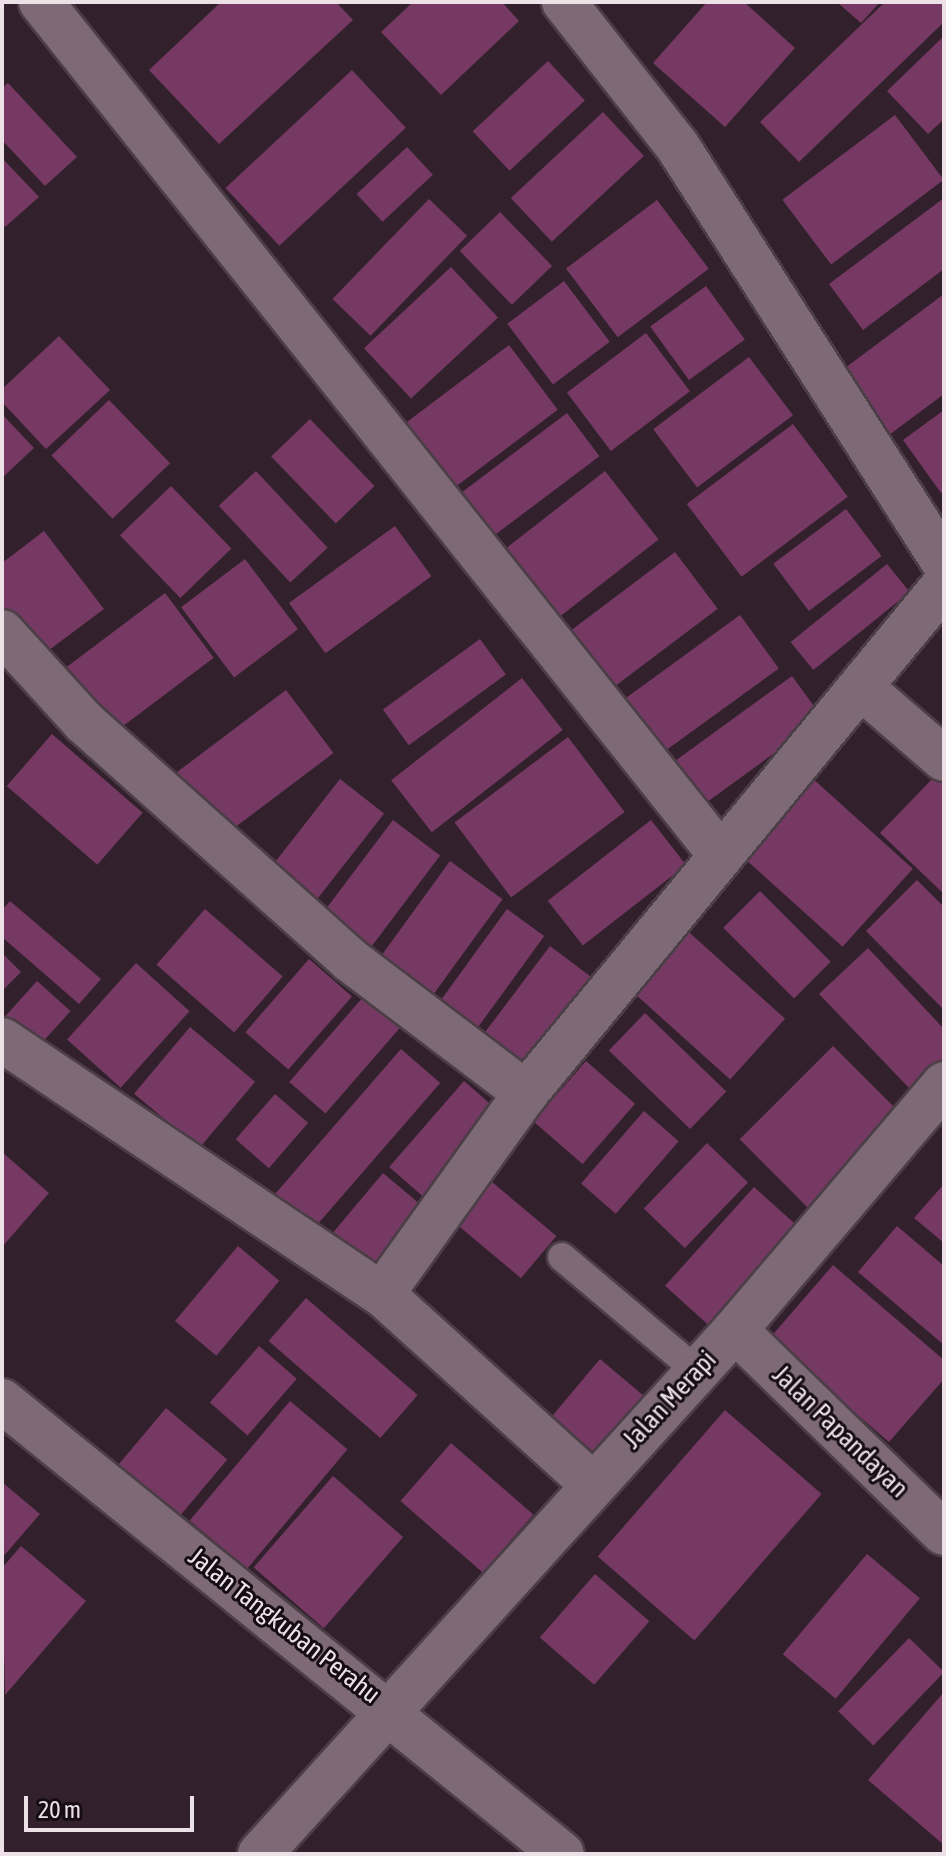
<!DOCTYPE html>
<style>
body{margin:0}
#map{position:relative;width:946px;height:1856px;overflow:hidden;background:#32212c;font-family:"Asap Condensed",sans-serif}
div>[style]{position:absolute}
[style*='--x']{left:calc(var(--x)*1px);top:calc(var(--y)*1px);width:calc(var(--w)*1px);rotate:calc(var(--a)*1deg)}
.building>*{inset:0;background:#763963;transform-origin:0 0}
.roads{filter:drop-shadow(2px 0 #4c3e47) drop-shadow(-2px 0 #4c3e47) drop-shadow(0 2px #4c3e47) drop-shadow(0 -2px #4c3e47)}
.service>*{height:28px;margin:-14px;padding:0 14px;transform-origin:14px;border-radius:14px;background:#7e6a76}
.minor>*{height:44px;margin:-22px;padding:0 22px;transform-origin:22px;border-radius:22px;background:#7e6a76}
span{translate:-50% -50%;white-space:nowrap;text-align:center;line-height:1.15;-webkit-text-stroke:6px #150d12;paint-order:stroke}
.street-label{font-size:26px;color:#ece1e7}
.frame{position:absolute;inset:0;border:4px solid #ece1e7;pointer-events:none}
.scale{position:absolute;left:24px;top:1796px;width:170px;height:36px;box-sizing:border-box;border:4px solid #ece1e7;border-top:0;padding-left:10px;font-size:24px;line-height:28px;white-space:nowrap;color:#ece1e7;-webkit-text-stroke:6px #150d12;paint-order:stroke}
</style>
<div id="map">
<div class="building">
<div style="clip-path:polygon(221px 2px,336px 2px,353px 20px,219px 144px,149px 70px)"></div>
<div style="clip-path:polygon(413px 2px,502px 2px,519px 21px,441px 95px,381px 32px)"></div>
<div style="clip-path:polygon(707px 2px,744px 2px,795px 48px,725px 127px,653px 63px)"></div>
<div style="clip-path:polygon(837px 2px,880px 2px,861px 23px)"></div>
<div style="clip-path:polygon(885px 2px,944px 2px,944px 22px,799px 162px,760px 122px)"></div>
<div style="clip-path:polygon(944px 36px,944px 119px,928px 134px,887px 91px)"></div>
<div style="left:548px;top:61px;width:54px;height:103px;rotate:47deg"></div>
<div style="left:352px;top:70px;width:79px;height:173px;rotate:47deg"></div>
<div style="clip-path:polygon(8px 83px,77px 157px,45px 186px,2px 140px,2px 88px)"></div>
<div style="left:603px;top:112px;width:60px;height:126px;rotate:47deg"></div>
<div style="left:895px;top:115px;width:81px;height:141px;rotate:53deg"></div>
<div style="left:407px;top:147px;width:38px;height:69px;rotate:47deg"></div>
<div style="clip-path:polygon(2px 158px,39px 197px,5px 227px,2px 223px)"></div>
<div style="clip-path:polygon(944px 198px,944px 269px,863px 330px,829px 284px)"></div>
<div style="left:429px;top:199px;width:53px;height:139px;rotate:44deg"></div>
<div style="left:657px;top:200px;width:86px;height:114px;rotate:53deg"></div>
<div style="left:500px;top:212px;width:75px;height:56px;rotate:46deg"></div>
<div style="left:451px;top:267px;width:69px;height:119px;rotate:47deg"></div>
<div style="left:564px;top:281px;width:76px;height:71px;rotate:53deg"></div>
<div style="left:706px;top:286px;width:66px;height:69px;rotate:54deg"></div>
<div style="clip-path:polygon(944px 294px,944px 394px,881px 441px,833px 377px)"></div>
<div style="left:646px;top:333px;width:73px;height:99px;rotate:53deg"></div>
<div style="clip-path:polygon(59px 336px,110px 390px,46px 449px,2px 402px,2px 389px)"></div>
<div style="left:509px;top:345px;width:81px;height:137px;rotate:53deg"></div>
<div style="left:749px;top:357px;width:73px;height:120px;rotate:53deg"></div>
<div style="left:109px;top:400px;width:88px;height:80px;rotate:46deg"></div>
<div style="clip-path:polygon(944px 410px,944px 491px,941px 493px,903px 440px)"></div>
<div style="left:567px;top:413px;width:54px;height:142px;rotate:53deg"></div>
<div style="clip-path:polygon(2px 414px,34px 448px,2px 478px)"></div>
<div style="left:310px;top:419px;width:93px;height:54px;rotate:46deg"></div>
<div style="left:793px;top:424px;width:91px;height:133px;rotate:53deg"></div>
<div style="left:256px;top:471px;width:105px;height:51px;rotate:47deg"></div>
<div style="left:605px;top:471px;width:87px;height:141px;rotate:52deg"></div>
<div style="left:171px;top:486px;width:87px;height:71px;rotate:46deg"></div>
<div style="left:846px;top:509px;width:59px;height:91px;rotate:53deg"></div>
<div style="left:395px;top:526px;width:62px;height:131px;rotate:54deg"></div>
<div style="clip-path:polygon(44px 531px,104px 609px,37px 659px,2px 614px,2px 563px)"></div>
<div style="left:675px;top:552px;width:71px;height:147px;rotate:53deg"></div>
<div style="left:245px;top:559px;width:88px;height:80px;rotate:53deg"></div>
<div style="left:887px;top:564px;width:36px;height:124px;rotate:51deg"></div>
<div style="left:165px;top:593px;width:81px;height:126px;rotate:53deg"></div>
<div style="left:740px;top:615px;width:66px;height:153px;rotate:54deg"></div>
<div style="left:480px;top:639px;width:44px;height:120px;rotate:54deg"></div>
<div style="left:792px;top:676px;width:52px;height:155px;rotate:54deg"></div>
<div style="left:522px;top:678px;width:66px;height:166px;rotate:52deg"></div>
<div style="left:286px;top:690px;width:79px;height:140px;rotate:53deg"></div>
<div style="left:52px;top:734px;width:120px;height:69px;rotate:41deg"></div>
<div style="left:568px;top:737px;width:94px;height:142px;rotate:53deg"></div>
<div style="clip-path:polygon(935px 776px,944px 785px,944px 894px,880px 833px)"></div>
<div style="left:811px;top:777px;width:137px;height:105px;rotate:42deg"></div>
<div style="left:340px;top:779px;width:56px;height:113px;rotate:38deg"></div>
<div style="left:393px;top:820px;width:59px;height:125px;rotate:37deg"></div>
<div style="left:651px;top:820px;width:57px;height:131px;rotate:52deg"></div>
<div style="left:450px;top:861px;width:65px;height:117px;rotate:36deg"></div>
<div style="clip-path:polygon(917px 880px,944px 907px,944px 1010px,866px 931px)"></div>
<div style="left:760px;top:891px;width:100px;height:52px;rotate:45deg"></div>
<div style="clip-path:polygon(10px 901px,101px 979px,79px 1004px,2px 937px,2px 910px)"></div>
<div style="left:205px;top:909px;width:103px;height:74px;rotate:41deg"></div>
<div style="left:507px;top:909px;width:46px;height:113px;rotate:36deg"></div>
<div style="left:681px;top:925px;width:140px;height:82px;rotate:42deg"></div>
<div style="left:550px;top:946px;width:55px;height:125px;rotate:37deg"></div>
<div style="clip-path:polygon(868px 948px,944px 1029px,944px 1058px,910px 1089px,819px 994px)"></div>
<div style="clip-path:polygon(2px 953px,21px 972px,2px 991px)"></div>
<div style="left:309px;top:959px;width:57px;height:97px;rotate:41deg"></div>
<div style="left:136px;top:963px;width:72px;height:103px;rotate:42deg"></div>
<div style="left:37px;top:981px;width:45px;height:47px;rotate:42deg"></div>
<div style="left:364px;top:996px;width:48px;height:114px;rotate:41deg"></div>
<div style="left:645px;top:1013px;width:113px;height:52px;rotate:44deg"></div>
<div style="left:190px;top:1027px;width:85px;height:87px;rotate:40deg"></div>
<div style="left:833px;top:1046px;width:98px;height:132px;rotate:45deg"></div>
<div style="left:401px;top:1049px;width:52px;height:193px;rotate:41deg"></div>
<div style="left:586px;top:1061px;width:65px;height:80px;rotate:41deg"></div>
<div style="left:464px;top:1081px;width:46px;height:114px;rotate:41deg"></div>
<div style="left:275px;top:1094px;width:44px;height:60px;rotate:41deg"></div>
<div style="left:644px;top:1111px;width:46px;height:96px;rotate:41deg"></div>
<div style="left:707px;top:1143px;width:57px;height:91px;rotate:44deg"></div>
<div style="clip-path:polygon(2px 1152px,49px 1193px,2px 1247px)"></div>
<div style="left:383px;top:1173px;width:59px;height:77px;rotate:40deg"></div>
<div style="left:492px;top:1182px;width:84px;height:55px;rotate:40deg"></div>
<div style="clip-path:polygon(944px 1184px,944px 1243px,914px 1218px)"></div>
<div style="left:754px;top:1187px;width:64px;height:133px;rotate:42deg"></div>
<div style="clip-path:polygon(897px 1226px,944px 1266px,944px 1345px,858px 1272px)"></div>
<div style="left:238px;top:1246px;width:54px;height:98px;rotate:40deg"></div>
<div style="clip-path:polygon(833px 1265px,944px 1360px,944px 1379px,889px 1442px,769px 1339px)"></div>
<div style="left:306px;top:1298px;width:148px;height:57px;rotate:41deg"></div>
<div style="left:259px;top:1346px;width:50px;height:75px;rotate:41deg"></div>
<div style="left:600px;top:1359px;width:59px;height:75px;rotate:40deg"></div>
<div style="left:290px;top:1401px;width:75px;height:156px;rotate:40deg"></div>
<div style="left:166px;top:1408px;width:80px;height:93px;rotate:40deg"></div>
<div style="left:725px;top:1410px;width:128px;height:194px;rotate:41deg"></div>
<div style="left:451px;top:1443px;width:109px;height:77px;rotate:41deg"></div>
<div style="left:333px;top:1476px;width:93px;height:121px;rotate:41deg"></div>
<div style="clip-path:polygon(2px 1482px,40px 1514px,2px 1558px)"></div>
<div style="clip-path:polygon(21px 1546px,86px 1601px,5px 1695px,2px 1568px)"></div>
<div style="left:867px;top:1554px;width:69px;height:131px;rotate:40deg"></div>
<div style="left:595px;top:1574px;width:72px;height:84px;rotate:41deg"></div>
<div style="left:909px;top:1638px;width:49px;height:102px;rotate:44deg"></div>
<div style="clip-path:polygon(944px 1692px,944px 1845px,868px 1780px)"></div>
</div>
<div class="roads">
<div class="service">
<div style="--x:562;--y:1257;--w:177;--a:40.2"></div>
</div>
<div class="minor">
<div style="--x:41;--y:2;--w:1088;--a:51.46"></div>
<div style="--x:564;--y:2;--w:184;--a:51.8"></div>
<div style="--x:678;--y:147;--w:494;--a:57.4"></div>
<div style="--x:2;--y:632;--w:122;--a:47.7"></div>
<div style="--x:84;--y:722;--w:357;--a:41.8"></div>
<div style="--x:350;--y:960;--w:221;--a:37.1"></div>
<div style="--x:863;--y:689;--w:107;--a:40.8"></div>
<div style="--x:2;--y:1040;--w:457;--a:33.8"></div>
<div style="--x:382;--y:1294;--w:283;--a:42.1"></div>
<div style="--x:382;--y:1294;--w:247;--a:-54.4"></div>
<div style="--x:526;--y:1093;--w:658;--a:-50.55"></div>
<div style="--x:735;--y:1330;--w:291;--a:44.2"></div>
<div style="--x:2;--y:1401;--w:720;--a:38.97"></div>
<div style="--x:260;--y:1854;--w:707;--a:-47.81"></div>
<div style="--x:735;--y:1330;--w:323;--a:-49.6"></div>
</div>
</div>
<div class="street-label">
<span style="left:670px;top:1400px;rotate:-47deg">Jalan Merapi</span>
<span style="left:840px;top:1432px;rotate:44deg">Jalan Papandayan</span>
<span style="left:284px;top:1626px;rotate:38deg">Jalan Tangkuban Perahu</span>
</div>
<div class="frame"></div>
<div class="scale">20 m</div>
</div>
